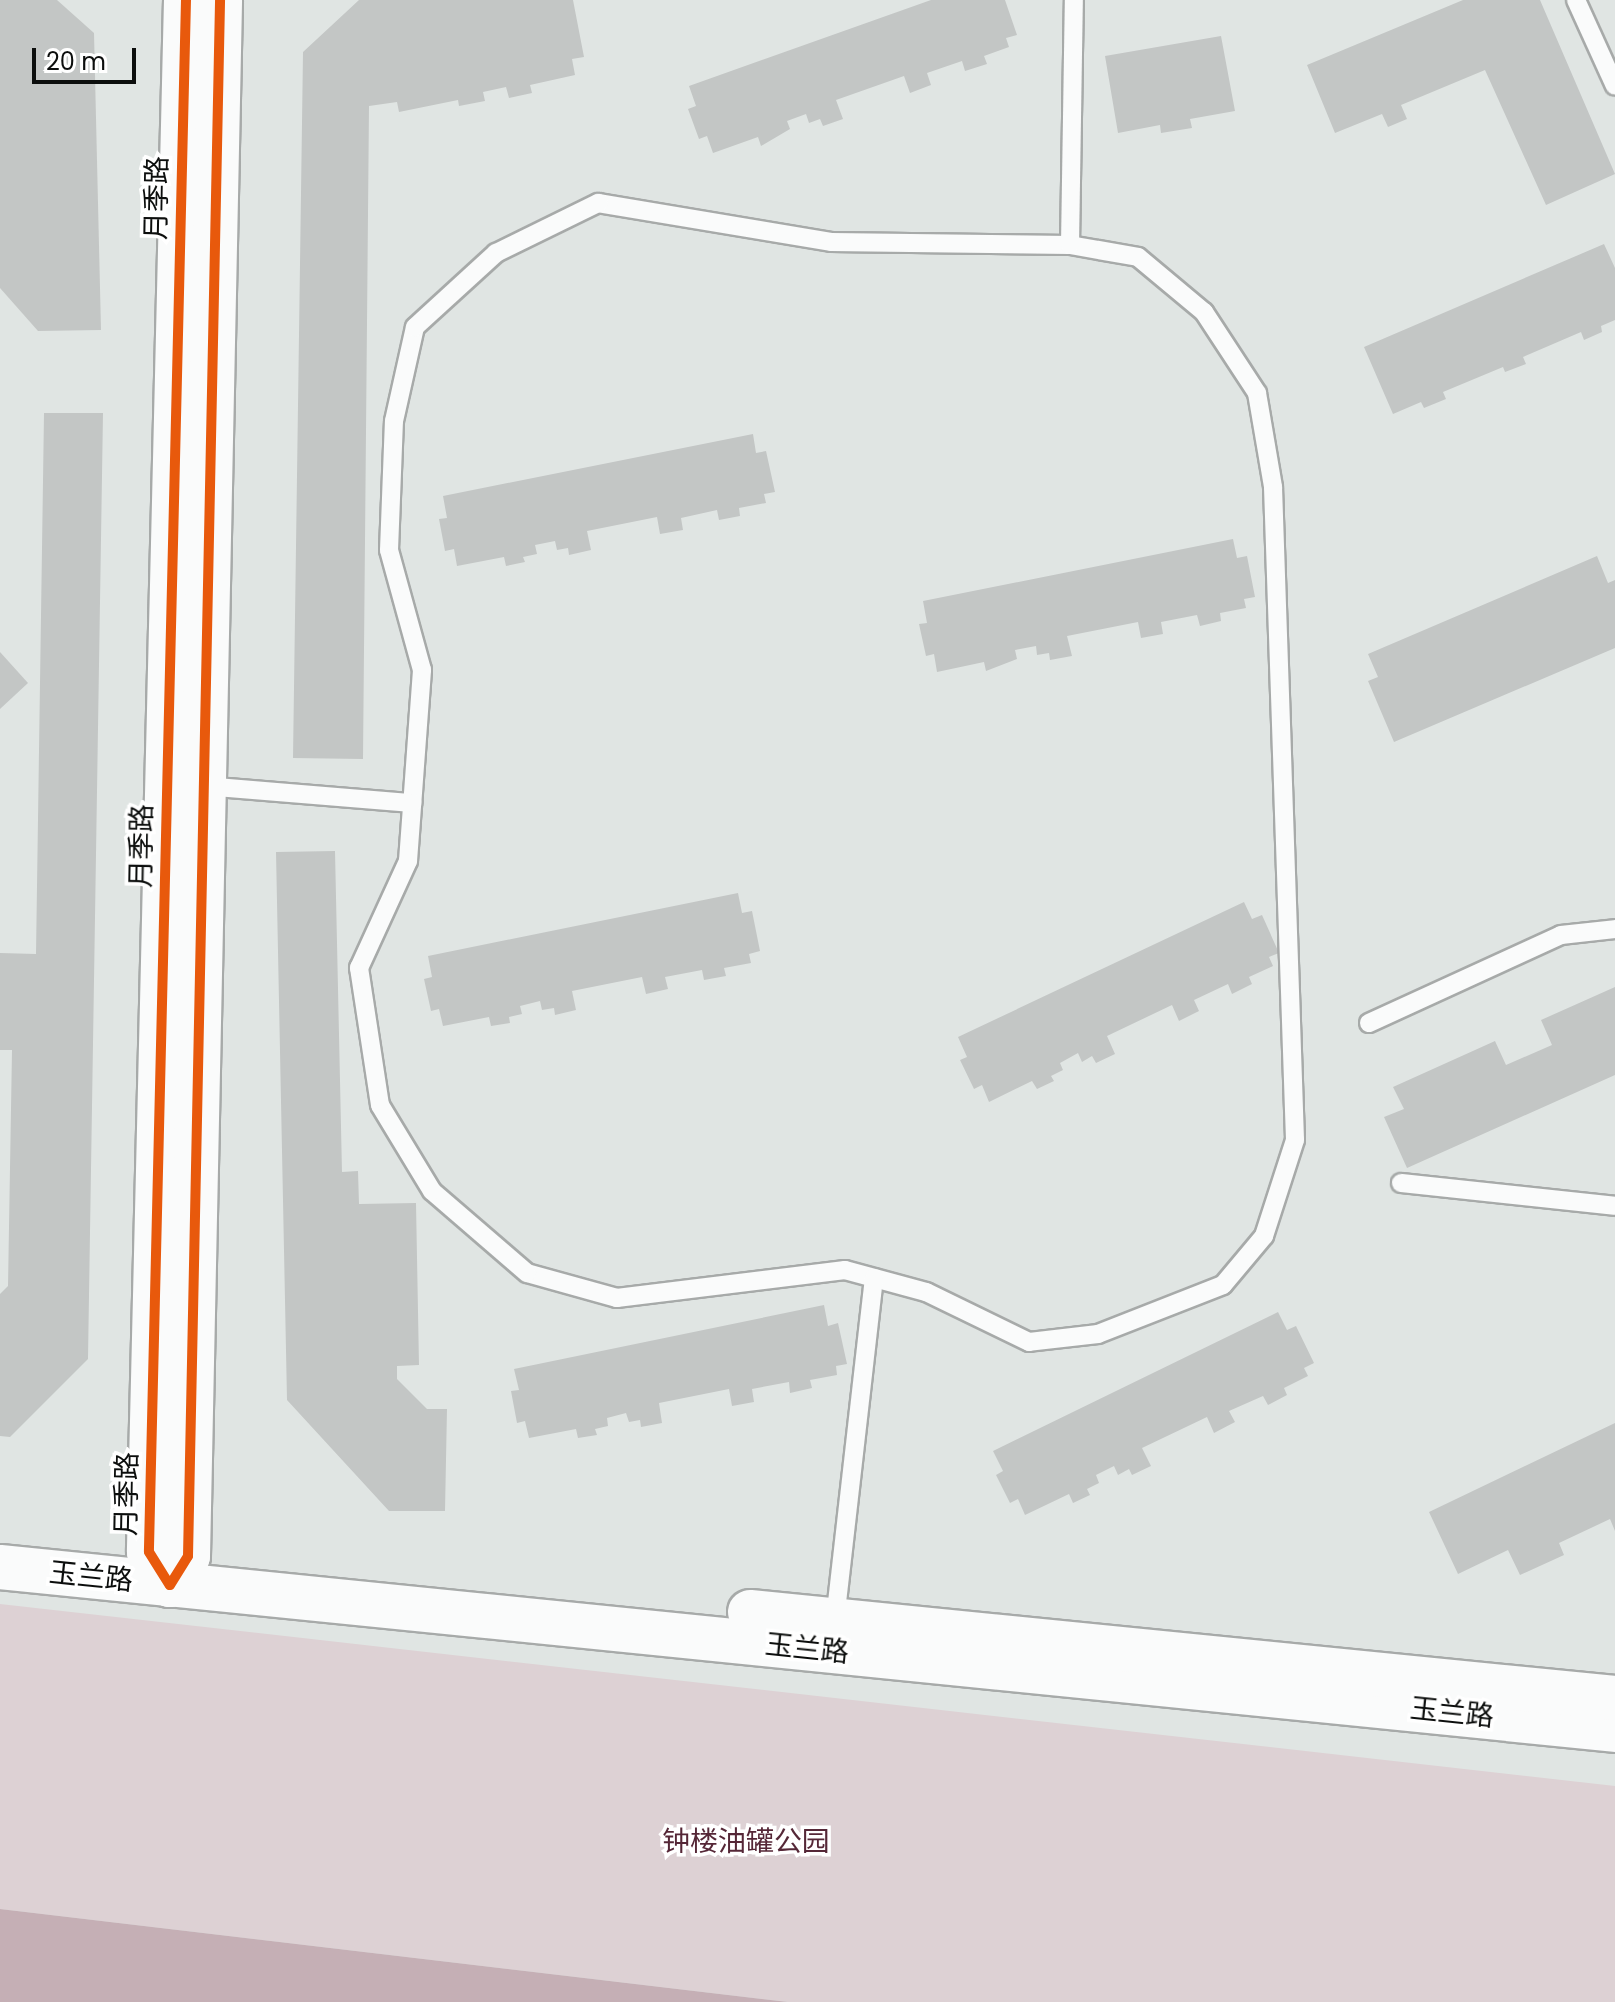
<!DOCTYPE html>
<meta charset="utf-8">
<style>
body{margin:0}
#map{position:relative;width:1615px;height:2002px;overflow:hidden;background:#e0e5e3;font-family:Poppins,"Noto Sans SC",sans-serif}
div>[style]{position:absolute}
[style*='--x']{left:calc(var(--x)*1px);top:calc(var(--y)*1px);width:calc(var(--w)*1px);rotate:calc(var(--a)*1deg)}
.green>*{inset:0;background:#ddd1d4}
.water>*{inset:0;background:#c5afb5}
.building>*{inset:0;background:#c3c6c5}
.roads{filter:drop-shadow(2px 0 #a7aaa9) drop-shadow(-2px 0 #a7aaa9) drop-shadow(0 2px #a7aaa9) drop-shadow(0 -2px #a7aaa9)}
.service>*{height:18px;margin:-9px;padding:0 9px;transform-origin:9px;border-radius:9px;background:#fafbfb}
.tertiary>*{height:44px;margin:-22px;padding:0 22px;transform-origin:22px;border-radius:22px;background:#fafbfb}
.cycleway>*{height:10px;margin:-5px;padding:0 5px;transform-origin:5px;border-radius:5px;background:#e8590c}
span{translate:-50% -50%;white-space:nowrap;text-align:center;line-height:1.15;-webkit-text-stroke:7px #fff;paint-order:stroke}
.street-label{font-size:28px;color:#0c0e0d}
.park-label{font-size:28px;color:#552737}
.scale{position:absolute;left:32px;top:48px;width:104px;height:36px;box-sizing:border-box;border:4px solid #0c0e0d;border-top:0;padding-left:10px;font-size:24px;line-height:28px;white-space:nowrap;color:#0c0e0d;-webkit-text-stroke:6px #fff;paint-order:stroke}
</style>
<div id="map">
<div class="green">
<div style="clip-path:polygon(0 1604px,1615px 1786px,1615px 2002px,788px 2002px,0 1909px)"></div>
</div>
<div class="water">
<div style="clip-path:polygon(0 1909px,788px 2002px,0 2002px)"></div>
</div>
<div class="building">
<div style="clip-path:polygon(0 0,57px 0,94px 33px,101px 330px,38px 331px,0 288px)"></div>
<div style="clip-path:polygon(359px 0,573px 0,584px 57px,572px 59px,575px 75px,530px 85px,532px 93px,509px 98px,506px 87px,483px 92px,485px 101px,459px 106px,458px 100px,399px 112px,397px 102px,369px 106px,363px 759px,293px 758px,303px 52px)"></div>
<div style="clip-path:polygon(931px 0,1005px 0,1017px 35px,1006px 38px,1009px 47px,984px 56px,987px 64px,965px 71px,962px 61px,927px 73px,931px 85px,910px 93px,904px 76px,836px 100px,843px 119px,823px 126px,820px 119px,809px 123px,806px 114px,787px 121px,790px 129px,761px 146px,758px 137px,713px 153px,707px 136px,699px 139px,688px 109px,696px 106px,689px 86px)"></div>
<div style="clip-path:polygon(1463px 0,1540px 0,1615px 174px,1546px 205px,1485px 70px,1401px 105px,1407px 119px,1388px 127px,1382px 114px,1335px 133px,1307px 65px)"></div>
<div style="clip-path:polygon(1221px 36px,1235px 111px,1190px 119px,1192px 128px,1161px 133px,1160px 125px,1118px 133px,1105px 56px)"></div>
<div style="clip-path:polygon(1604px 244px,1615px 268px,1615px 320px,1601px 326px,1602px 332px,1584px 340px,1581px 332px,1523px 357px,1526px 364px,1505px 372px,1503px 367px,1443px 392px,1446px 399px,1424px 408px,1421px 402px,1393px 414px,1364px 347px)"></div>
<div style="clip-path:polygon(44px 413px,103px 413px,88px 1359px,10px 1437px,0 1436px,0 1294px,8px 1286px,12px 1050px,0 1050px,0 953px,36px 954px)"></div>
<div style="clip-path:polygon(753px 434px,756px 453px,766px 451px,775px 492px,764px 494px,766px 503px,739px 508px,740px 516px,719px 520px,717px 510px,681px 518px,683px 530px,660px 534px,657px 517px,587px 531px,591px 550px,569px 555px,568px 548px,557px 550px,555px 541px,535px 545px,537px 554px,523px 557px,525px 562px,506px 566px,504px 557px,457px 566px,454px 549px,445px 551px,439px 519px,447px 518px,443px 496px)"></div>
<div style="clip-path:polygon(1233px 539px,1237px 558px,1247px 556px,1255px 597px,1244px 599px,1246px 608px,1220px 613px,1221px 621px,1200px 626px,1197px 615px,1161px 622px,1163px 634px,1141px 638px,1138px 622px,1067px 636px,1072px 656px,1050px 660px,1049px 653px,1037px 655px,1036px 646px,1015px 650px,1017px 659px,986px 671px,984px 662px,937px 672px,934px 654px,926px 656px,919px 624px,927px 623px,923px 601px)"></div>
<div style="clip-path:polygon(1597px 556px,1608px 583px,1615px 580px,1615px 648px,1394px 742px,1368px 681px,1378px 677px,1368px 654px)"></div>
<div style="clip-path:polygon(0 652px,28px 683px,0 709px)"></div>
<div style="clip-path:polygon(335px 851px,342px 1172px,358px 1171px,359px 1204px,416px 1203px,419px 1365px,397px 1366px,397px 1379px,427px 1409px,447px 1409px,445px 1511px,389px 1511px,287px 1400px,276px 852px)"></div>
<div style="clip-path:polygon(738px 893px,742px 913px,752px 911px,760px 951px,749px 954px,751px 963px,724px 968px,726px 976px,704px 980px,702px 970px,665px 977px,668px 989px,646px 994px,642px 977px,572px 991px,576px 1010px,555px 1015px,554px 1008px,542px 1010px,540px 1001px,520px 1006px,522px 1014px,509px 1017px,510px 1023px,491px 1026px,489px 1017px,443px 1026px,439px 1009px,431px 1011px,424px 979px,432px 977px,428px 956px)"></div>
<div style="clip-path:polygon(1244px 902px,1252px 919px,1262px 915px,1279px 953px,1269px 957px,1273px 966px,1249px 977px,1252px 984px,1232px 994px,1228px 984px,1194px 1000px,1199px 1011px,1179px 1021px,1172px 1005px,1107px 1036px,1115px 1054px,1096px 1063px,1092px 1056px,1082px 1062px,1078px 1053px,1060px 1063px,1063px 1070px,1051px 1076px,1054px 1081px,1037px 1089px,1032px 1081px,989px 1102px,982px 1085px,974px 1089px,960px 1060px,967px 1057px,958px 1037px)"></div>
<div style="clip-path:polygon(1615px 987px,1615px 1075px,1407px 1168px,1384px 1117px,1404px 1109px,1393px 1087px,1495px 1041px,1506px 1065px,1552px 1045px,1541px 1020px)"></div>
<div style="clip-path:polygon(824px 1305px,828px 1326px,838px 1323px,847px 1364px,836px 1366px,837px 1375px,810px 1380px,812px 1388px,790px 1393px,789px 1382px,752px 1389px,754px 1402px,732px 1406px,729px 1389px,659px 1403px,662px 1423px,641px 1427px,640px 1420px,629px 1422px,626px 1413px,607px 1418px,608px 1426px,595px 1429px,597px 1435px,578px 1438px,576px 1429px,529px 1438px,525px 1421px,517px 1423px,511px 1391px,519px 1390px,514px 1369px)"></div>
<div style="clip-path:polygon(1278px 1312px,1287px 1330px,1296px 1326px,1314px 1363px,1304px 1368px,1308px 1376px,1284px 1388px,1287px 1395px,1268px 1405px,1263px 1396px,1229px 1411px,1235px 1422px,1214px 1433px,1207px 1417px,1142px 1448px,1151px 1466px,1132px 1475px,1129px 1469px,1118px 1475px,1114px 1466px,1096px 1475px,1099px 1483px,1087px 1489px,1090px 1495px,1073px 1503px,1069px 1494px,1025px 1515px,1018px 1499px,1010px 1503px,996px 1475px,1003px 1471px,993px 1451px)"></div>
<div style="clip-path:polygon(1615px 1423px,1615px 1531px,1610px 1519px,1559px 1543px,1564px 1555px,1520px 1575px,1508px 1550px,1458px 1574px,1429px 1512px)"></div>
</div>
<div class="roads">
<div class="service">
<div style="--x:1576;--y:0;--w:94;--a:65.6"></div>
<div style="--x:598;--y:203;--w:236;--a:9.5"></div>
<div style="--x:831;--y:242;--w:239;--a:0.7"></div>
<div style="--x:1070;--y:245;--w:69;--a:10"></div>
<div style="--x:1138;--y:257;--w:86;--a:39.8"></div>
<div style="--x:1204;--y:312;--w:97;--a:56.8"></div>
<div style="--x:1257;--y:393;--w:95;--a:80.3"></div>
<div style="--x:1273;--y:487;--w:653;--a:88.07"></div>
<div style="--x:1295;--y:1140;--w:101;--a:107.9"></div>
<div style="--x:1264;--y:1236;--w:64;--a:129.9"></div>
<div style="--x:1223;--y:1285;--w:134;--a:158.6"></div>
<div style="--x:1098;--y:1334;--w:69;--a:173.4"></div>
<div style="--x:1029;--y:1342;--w:114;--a:-154.1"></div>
<div style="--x:926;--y:1292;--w:84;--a:-164.8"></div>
<div style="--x:845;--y:1270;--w:230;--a:173"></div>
<div style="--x:617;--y:1298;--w:93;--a:-164.5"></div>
<div style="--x:527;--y:1273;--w:125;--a:-139.2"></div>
<div style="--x:432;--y:1191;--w:100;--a:-121.2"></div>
<div style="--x:380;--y:1105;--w:139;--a:-98.7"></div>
<div style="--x:359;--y:968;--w:118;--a:-65.4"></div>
<div style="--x:408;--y:861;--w:192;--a:-85.8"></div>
<div style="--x:422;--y:670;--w:124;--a:-105.4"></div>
<div style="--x:389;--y:550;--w:129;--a:-87.8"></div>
<div style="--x:394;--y:421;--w:96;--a:-77.4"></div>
<div style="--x:415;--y:327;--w:110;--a:-42.4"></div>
<div style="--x:496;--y:253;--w:114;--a:-26.1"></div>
<div style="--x:1070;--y:245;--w:245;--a:-89.1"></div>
<div style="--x:204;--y:786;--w:209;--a:4.7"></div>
<div style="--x:1369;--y:1023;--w:211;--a:-24.6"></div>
<div style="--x:1561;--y:935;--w:54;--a:-6.3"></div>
<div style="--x:1401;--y:1183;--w:215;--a:6.1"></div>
<div style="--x:835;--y:1620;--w:344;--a:-83.5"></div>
</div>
<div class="tertiary">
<div style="--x:186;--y:0;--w:1552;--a:91.37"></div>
<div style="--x:149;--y:1552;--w:39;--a:58"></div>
<div style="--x:170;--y:1585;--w:34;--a:-58"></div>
<div style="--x:188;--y:1556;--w:1556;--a:-88.82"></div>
<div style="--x:0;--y:1567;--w:1623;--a:5.76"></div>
<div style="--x:750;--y:1612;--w:869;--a:5.68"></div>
</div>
</div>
<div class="cycleway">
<div style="--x:186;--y:0;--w:1552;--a:91.37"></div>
<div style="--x:149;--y:1552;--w:39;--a:58"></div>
<div style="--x:170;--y:1585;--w:34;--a:-58"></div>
<div style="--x:188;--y:1556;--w:1556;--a:-88.82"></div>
</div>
<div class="street-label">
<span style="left:157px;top:198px;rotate:-89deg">月季路</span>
<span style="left:142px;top:846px;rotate:-89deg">月季路</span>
<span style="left:127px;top:1494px;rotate:-89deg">月季路</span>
<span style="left:91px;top:1577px;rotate:6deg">玉兰路</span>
<span style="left:807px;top:1649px;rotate:6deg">玉兰路</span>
<span style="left:1452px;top:1713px;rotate:6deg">玉兰路</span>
</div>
<div class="park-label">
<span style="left:746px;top:1842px">钟楼油罐公园</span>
</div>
<div class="scale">20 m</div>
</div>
